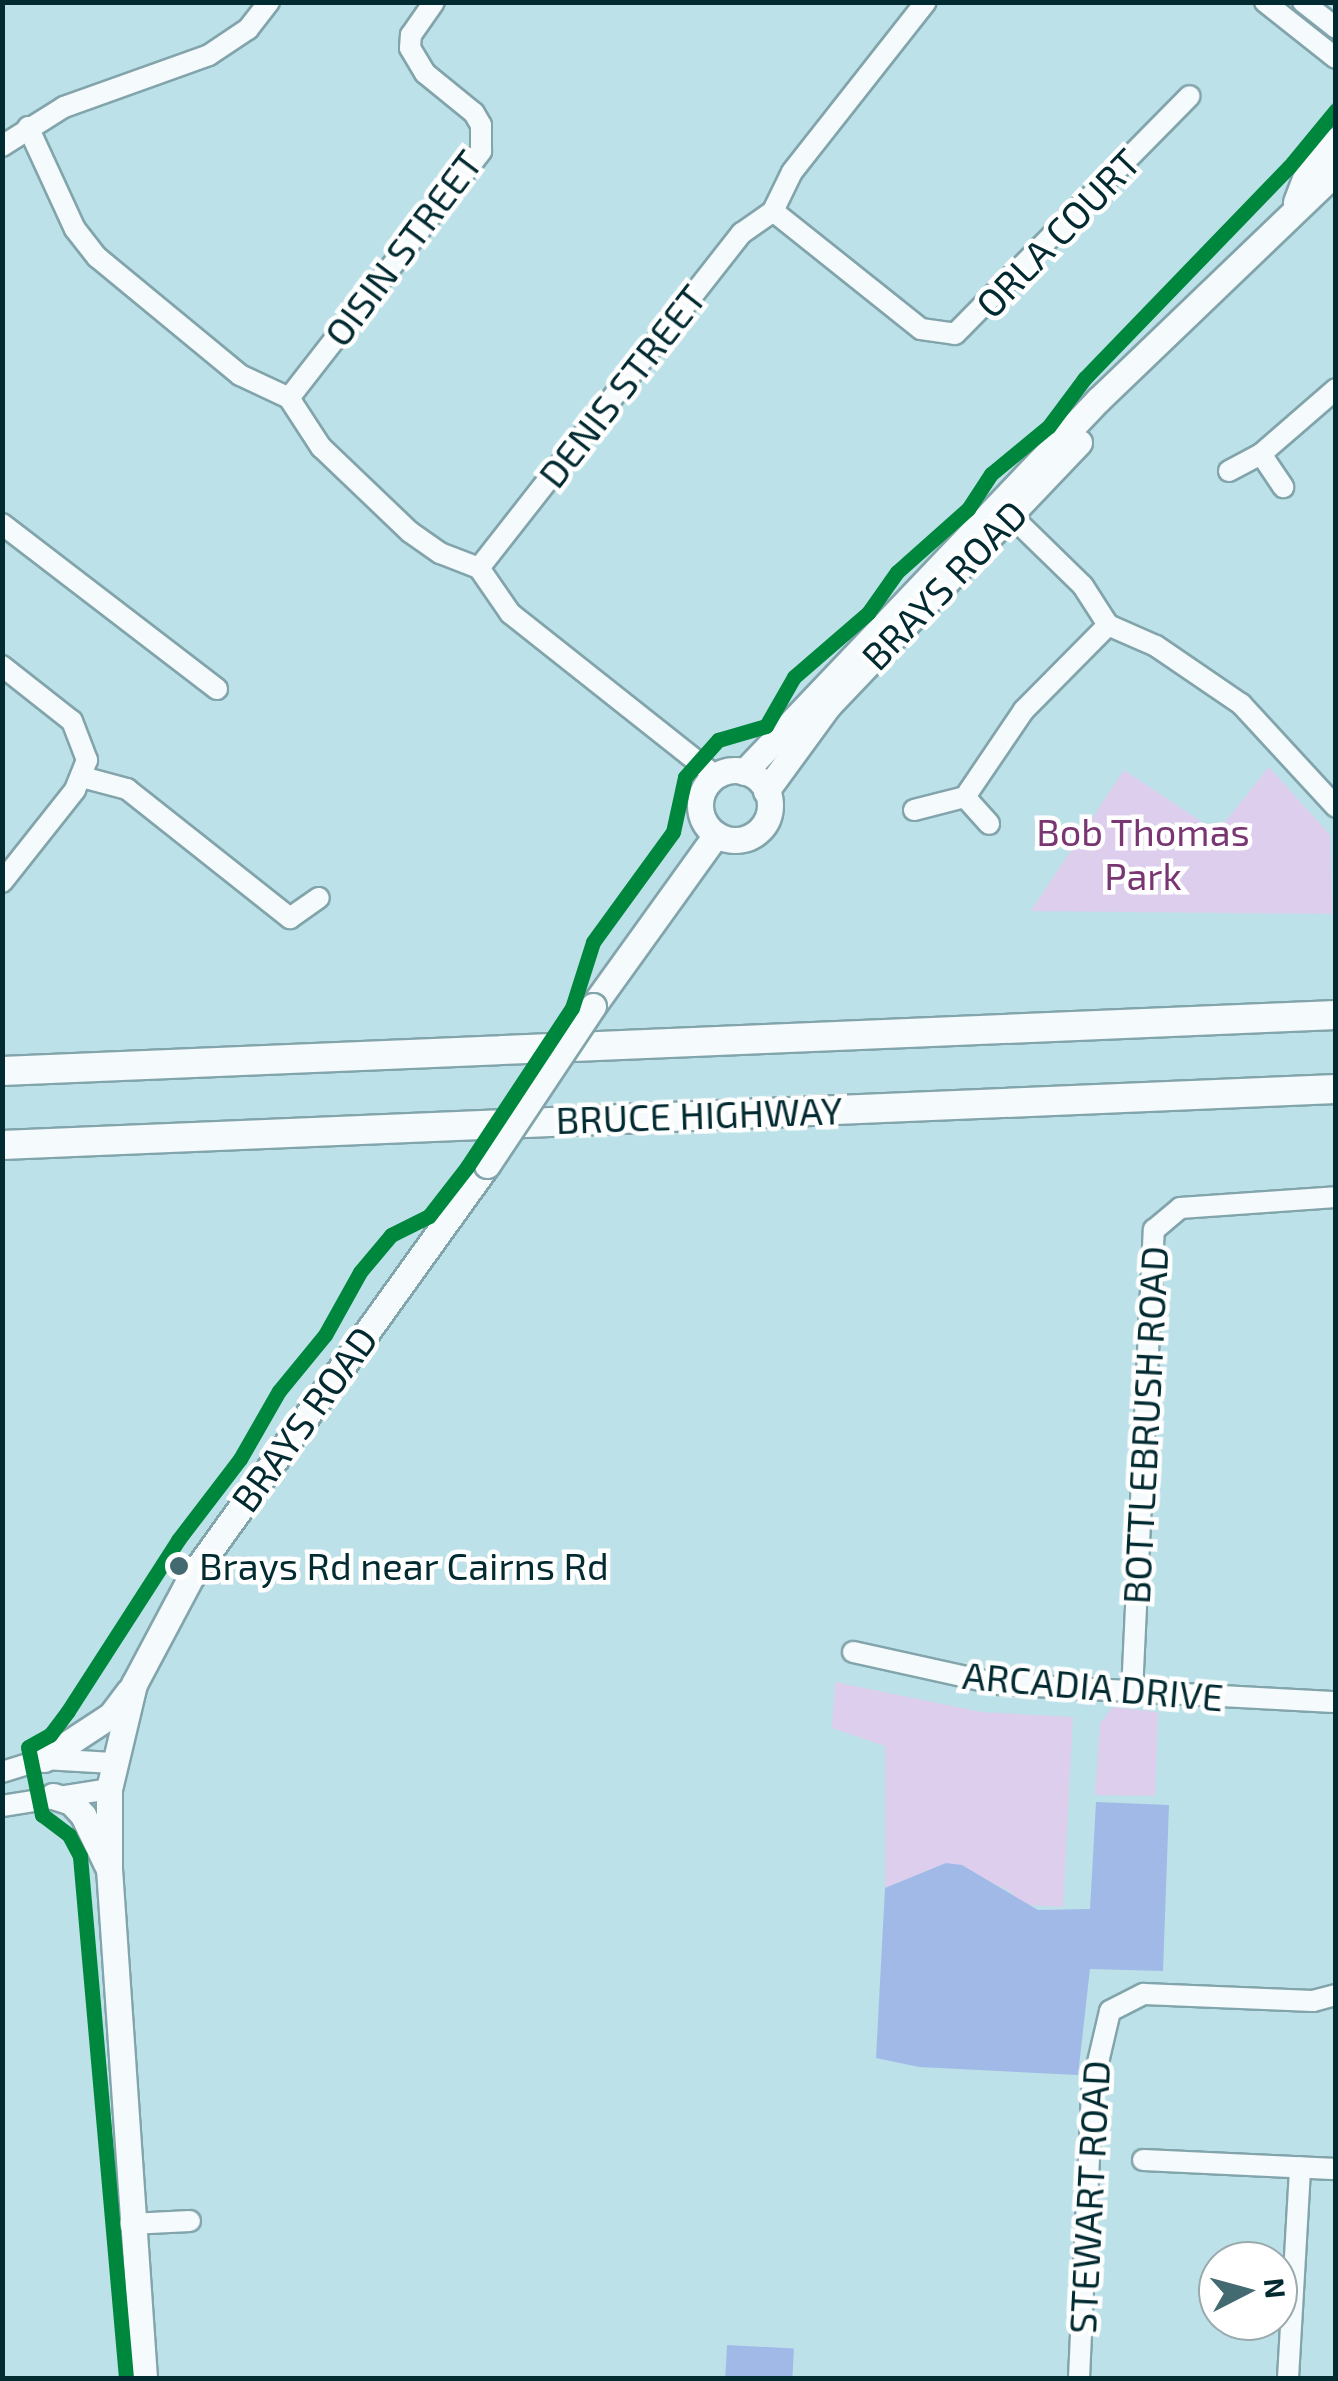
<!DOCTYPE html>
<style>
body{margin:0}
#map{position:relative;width:1338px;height:2381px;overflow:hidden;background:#bde1e9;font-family:"Exo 2",sans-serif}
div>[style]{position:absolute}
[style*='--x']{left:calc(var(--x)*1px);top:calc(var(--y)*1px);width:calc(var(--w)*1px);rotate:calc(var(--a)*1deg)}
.green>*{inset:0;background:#dcceec}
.water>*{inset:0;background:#a1b9e7;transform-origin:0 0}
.roads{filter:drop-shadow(2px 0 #82a4ab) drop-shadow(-2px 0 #82a4ab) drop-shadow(0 2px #82a4ab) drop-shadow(0 -2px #82a4ab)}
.minor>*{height:20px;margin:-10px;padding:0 10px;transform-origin:10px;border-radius:10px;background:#f5fafc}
.major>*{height:25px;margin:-12.5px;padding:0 12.5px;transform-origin:12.5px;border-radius:12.5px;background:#f5fafc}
.major>.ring{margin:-12.5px;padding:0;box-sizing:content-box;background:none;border:25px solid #f5fafc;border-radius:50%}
.highway>*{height:28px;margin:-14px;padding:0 14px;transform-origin:14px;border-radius:14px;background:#f5fafc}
.bridges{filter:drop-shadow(2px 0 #82a4ab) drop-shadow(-2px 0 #82a4ab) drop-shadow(0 2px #82a4ab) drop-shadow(0 -2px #82a4ab)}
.major-bridge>*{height:25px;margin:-12.5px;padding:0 12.5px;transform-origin:12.5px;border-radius:12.5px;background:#f5fafc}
.cycleway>*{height:15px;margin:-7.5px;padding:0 7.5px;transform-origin:7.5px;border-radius:7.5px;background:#00873e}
.dots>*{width:28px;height:28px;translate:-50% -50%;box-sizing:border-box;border:5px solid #fff;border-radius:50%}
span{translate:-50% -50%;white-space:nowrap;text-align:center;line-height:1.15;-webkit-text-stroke:9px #fff;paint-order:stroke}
.street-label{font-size:38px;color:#022a31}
.park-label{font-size:38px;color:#793672}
.poi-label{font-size:38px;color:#022a31}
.left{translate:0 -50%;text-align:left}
.frame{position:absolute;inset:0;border:5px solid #022a31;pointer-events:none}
.north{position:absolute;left:1198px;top:2241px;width:100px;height:100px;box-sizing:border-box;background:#fff;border:2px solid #9aaaad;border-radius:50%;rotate:84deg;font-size:28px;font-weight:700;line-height:40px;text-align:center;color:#022a31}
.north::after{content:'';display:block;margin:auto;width:35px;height:45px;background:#436a71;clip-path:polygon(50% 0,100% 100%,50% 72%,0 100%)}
</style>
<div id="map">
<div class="green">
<div style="clip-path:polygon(1269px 767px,1330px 835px,1333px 914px,1031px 911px,1124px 770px,1217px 832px)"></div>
<div style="clip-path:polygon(835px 1682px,981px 1712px,1073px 1717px,1063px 1907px,1023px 1905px,1008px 1890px,946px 1863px,885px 1888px,885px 1746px,832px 1728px)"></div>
<div style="clip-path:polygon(1113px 1707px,1158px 1712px,1155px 1796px,1095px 1795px,1100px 1723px)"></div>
</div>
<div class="water">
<div style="clip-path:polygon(1096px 1802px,1169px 1805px,1163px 1971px,1090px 1969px,1078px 2075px,919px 2067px,876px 2058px,885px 1888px,946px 1863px,962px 1865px,1038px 1910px,1090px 1909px)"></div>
<div style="left:727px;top:2345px;width:67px;height:33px;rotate:3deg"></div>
</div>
<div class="roads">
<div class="minor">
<div style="--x:1265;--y:2;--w:90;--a:38.3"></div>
<div style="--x:1303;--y:2;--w:42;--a:38.2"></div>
<div style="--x:28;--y:127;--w:112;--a:65.3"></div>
<div style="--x:75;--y:229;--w:36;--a:52"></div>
<div style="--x:97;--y:257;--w:185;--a:39.5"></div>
<div style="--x:240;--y:375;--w:54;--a:25.1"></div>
<div style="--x:289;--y:398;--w:59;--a:56.9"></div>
<div style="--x:321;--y:447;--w:123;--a:43.7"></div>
<div style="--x:410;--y:532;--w:37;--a:35"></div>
<div style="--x:440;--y:553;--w:42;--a:21"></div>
<div style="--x:479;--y:568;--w:55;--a:55.4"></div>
<div style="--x:510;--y:613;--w:263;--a:38.4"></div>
<div style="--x:2;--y:146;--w:73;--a:-32.2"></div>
<div style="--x:64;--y:107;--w:154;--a:-19.7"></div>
<div style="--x:209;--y:55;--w:47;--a:-33.7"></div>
<div style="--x:248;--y:29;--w:34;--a:-52"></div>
<div style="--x:773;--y:211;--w:189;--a:38.6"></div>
<div style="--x:921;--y:329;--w:34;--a:8"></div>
<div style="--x:955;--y:334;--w:334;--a:-45.4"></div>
<div style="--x:289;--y:398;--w:313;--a:-52.1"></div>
<div style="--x:481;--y:151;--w:26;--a:-90"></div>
<div style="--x:481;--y:125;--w:14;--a:-120"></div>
<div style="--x:474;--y:113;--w:63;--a:-140.8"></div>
<div style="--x:425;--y:73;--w:29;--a:-121"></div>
<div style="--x:410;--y:48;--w:13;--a:-86"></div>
<div style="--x:411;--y:35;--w:40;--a:-55.1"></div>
<div style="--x:1261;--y:454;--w:40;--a:56"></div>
<div style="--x:1229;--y:471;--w:36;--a:-28"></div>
<div style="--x:1261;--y:454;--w:99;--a:-40.9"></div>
<div style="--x:999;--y:504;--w:117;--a:44.3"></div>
<div style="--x:1083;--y:586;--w:46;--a:57.3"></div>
<div style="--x:1108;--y:625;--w:52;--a:23.6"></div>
<div style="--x:1156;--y:646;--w:103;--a:34.3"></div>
<div style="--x:1241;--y:704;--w:140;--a:47.3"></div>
<div style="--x:2;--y:524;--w:271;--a:37.5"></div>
<div style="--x:479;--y:568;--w:426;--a:-51.9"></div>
<div style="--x:742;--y:233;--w:38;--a:-35"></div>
<div style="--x:773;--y:211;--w:43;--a:-64"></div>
<div style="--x:792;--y:172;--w:216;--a:-51.8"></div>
<div style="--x:2;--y:666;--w:89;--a:38.2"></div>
<div style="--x:72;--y:721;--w:42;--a:69"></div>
<div style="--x:87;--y:760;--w:32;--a:112"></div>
<div style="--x:75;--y:790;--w:117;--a:128.4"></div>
<div style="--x:82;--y:777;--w:47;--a:14.9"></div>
<div style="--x:127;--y:789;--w:208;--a:38.4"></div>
<div style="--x:290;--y:918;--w:35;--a:-35"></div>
<div style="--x:965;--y:797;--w:36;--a:48"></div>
<div style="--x:914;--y:810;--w:53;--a:-14.3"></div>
<div style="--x:965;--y:797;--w:105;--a:-55.9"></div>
<div style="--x:1024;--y:710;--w:120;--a:-45.3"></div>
<div style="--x:853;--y:1652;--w:149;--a:12.4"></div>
<div style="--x:999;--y:1684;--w:337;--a:3.1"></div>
<div style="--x:1132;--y:1692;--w:463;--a:-87.3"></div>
<div style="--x:1154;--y:1230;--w:34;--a:-40"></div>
<div style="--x:1180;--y:1208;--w:156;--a:-4"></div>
<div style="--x:2;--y:1772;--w:44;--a:-17.2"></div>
<div style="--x:44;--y:1759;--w:69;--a:3.3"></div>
<div style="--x:2;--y:1806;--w:108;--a:-9"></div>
<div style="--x:1143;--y:2160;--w:193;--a:2.7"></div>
<div style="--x:130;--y:2224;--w:60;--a:-2.9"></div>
<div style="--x:1079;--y:2378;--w:290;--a:-87.4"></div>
<div style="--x:1092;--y:2088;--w:79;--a:-76.8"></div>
<div style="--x:1110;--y:2011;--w:38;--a:-27"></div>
<div style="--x:1144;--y:1994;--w:169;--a:2.4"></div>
<div style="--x:1313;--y:2001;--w:24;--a:-15"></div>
<div style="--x:1288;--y:2378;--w:211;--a:-86.7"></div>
</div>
<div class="major">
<div style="--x:1296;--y:202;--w:33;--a:-69"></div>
<div style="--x:1308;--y:171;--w:42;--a:-47.9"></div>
<div class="ring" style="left:700px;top:770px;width:45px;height:45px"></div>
<div style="--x:744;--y:772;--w:515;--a:-46.42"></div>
<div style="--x:1099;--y:399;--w:328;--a:-43.8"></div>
<div style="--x:766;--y:791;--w:105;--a:-53.9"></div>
<div style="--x:828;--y:706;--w:364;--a:-46.4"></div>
<div style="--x:593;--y:1006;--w:211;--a:-54.3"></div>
<div style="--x:44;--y:1759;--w:80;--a:-33.3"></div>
<div style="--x:111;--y:1715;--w:30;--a:-53"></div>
<div style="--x:53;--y:1796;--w:19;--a:18"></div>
<div style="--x:71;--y:1802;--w:18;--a:47"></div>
<div style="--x:83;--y:1815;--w:55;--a:64.4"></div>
<div style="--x:144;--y:2378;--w:510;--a:-93.93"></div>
<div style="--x:109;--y:1869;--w:80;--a:-90"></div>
<div style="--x:109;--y:1789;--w:108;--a:-76.6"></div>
<div style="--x:134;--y:1684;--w:121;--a:-62"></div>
<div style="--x:191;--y:1577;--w:507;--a:-54.3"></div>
</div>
<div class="highway">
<div style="--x:2;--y:1071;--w:1335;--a:-2.4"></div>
<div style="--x:2;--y:1145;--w:1335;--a:-2.4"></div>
</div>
</div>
<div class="bridges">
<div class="major-bridge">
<div style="--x:487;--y:1165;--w:191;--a:-56.3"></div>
</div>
</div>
<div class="cycleway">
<div style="--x:126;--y:2378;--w:524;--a:-95.04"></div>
<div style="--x:80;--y:1856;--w:24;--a:-118"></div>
<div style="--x:69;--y:1835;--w:34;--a:-143"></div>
<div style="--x:42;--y:1815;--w:69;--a:-101.6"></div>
<div style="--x:28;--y:1747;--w:25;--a:-29"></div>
<div style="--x:50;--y:1735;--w:30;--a:-53"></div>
<div style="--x:68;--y:1711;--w:203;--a:-57.2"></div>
<div style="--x:178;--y:1540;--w:102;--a:-52.6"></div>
<div style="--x:240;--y:1459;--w:78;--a:-60.2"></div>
<div style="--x:279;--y:1391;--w:72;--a:-50.6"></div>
<div style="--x:325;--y:1335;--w:72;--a:-60.9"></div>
<div style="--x:360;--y:1272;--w:48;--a:-50"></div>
<div style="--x:391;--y:1235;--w:42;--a:-26.6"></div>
<div style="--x:429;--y:1216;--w:62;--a:-52.2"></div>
<div style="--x:467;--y:1167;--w:191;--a:-56.6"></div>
<div style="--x:572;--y:1008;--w:69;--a:-72.3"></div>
<div style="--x:593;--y:942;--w:136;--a:-54"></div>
<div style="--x:673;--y:832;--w:56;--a:-77.7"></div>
<div style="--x:685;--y:777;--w:50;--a:-48.3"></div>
<div style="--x:718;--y:740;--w:50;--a:-16.3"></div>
<div style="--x:766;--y:726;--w:56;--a:-60.3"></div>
<div style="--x:794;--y:677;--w:98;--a:-40.9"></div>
<div style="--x:868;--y:613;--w:50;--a:-54.7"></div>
<div style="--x:897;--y:572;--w:95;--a:-41.6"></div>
<div style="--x:968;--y:509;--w:42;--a:-56.7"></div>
<div style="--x:991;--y:474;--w:75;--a:-39.6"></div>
<div style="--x:1049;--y:426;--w:59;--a:-53.3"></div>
<div style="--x:1084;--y:379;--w:295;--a:-46"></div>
<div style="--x:1289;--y:167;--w:74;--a:-50.5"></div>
</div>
<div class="dots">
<div style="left:179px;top:1566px;background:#436a71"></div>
</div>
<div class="street-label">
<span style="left:1058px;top:233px;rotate:-46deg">ORLA COURT</span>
<span style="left:403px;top:248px;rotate:-53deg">OISIN STREET</span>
<span style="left:622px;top:386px;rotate:-52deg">DENIS STREET</span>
<span style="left:944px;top:585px;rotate:-46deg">BRAYS ROAD</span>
<span style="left:699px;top:1115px;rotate:-2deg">BRUCE HIGHWAY</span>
<span style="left:304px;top:1419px;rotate:-54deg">BRAYS ROAD</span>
<span style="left:1145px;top:1425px;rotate:-87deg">BOTTLEBRUSH ROAD</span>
<span style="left:1093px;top:1686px;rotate:5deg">ARCADIA DRIVE</span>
<span style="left:1089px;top:2197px;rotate:-87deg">STEWART ROAD</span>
</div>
<div class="park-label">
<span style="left:1143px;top:854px">Bob Thomas<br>Park</span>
</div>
<div class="poi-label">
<span class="left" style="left:199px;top:1566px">Brays Rd near Cairns Rd</span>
</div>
<div class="frame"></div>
<div class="north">N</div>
</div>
